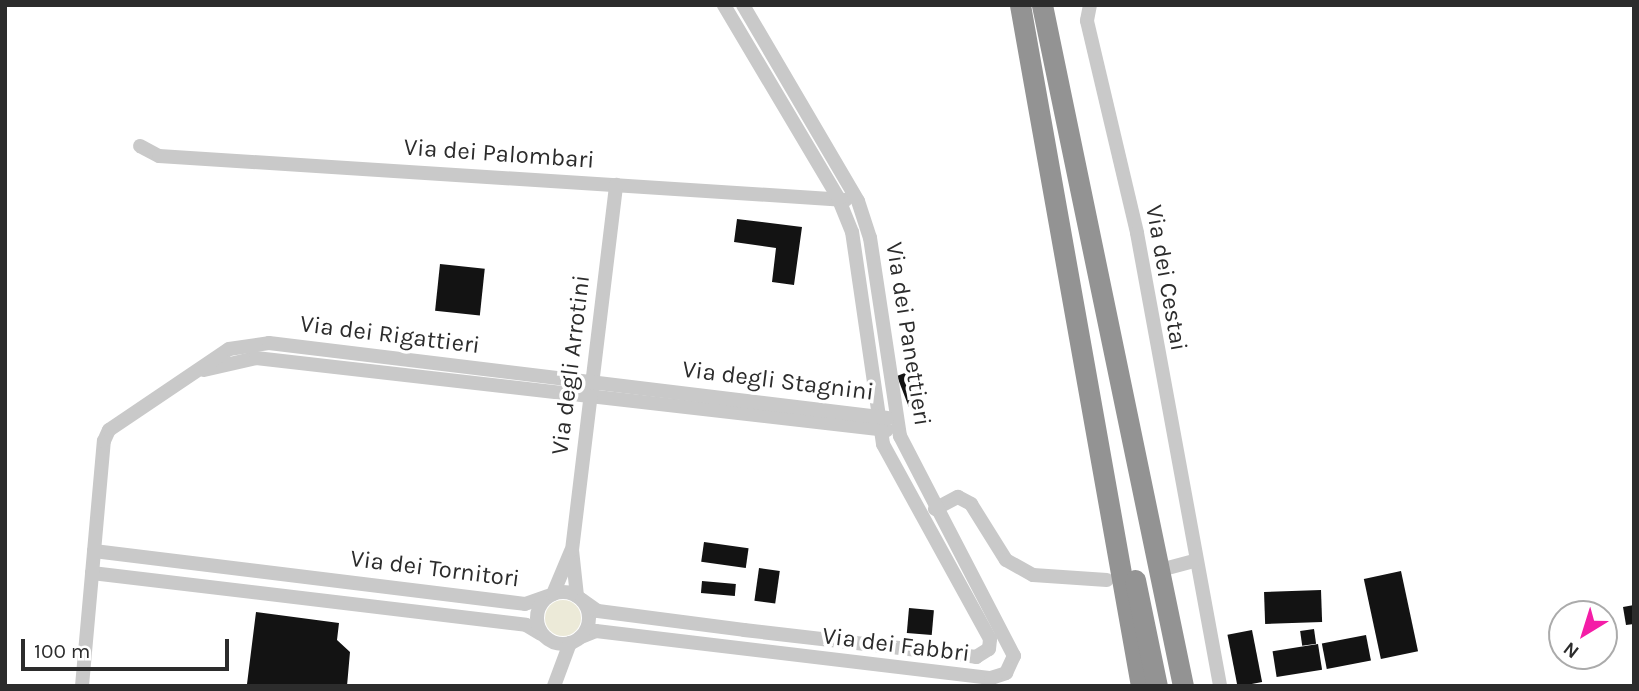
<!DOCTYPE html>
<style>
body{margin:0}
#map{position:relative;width:1639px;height:691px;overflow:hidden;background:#fff;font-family:Karla,sans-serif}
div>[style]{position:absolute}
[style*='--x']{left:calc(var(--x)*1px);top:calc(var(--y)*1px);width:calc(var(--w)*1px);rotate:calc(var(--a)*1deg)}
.green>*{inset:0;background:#ecead8}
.round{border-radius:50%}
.building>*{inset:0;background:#131313;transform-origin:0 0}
.minor>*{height:14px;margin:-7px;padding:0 7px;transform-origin:7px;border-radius:7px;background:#c9c9c9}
.minor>.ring{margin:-7px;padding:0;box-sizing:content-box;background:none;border:14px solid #c9c9c9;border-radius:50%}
.highway>*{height:21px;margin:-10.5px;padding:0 10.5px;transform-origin:10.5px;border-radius:10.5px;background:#939393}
span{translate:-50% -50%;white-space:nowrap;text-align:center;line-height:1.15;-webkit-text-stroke:7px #fff;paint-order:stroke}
.street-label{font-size:24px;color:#2c2c2c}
.frame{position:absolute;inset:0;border:7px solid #2c2c2c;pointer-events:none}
.north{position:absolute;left:1548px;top:600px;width:70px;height:70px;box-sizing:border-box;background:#fff;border:2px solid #ababab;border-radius:50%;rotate:218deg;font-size:19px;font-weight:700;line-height:28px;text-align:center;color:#2c2c2c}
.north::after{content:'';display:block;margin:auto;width:24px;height:32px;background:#f41da7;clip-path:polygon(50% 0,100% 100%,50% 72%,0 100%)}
.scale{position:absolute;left:21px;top:639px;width:208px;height:32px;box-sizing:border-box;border:4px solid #2c2c2c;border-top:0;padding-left:9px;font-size:21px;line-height:24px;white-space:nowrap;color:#2c2c2c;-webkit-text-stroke:5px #fff;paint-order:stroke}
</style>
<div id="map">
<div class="green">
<div class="round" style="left:545px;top:600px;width:36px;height:36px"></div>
</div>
<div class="building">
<div style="clip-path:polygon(737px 219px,802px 227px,794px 285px,772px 282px,776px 248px,734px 242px)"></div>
<div style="left:440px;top:264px;width:45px;height:47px;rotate:6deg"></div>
<div style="left:910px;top:371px;width:33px;height:14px;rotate:69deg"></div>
<div style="left:704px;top:542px;width:45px;height:20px;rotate:8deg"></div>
<div style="left:759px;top:568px;width:21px;height:33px;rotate:8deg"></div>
<div style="left:1401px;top:571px;width:82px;height:38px;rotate:78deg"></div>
<div style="left:702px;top:581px;width:34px;height:12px;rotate:5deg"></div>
<div style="left:1321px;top:590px;width:32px;height:57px;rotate:88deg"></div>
<div style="clip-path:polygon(1634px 605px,1634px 624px,1626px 625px,1623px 607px)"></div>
<div style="left:909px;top:608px;width:25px;height:25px;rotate:5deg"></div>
<div style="clip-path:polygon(256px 612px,339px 623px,337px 640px,350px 652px,347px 686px,247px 684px)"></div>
<div style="left:1314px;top:629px;width:15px;height:14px;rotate:82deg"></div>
<div style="left:1252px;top:630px;width:53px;height:25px;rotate:79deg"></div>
<div style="left:1366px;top:635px;width:26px;height:45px;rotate:79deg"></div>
<div style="left:1318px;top:644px;width:26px;height:46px;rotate:81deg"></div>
</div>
<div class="minor">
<div style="--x:1090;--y:5;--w:16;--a:101"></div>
<div style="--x:1087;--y:21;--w:218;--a:76.7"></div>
<div style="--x:1137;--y:233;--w:461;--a:79.6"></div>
<div style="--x:140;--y:146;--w:21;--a:28"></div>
<div style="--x:159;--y:156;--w:688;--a:3.66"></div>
<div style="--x:204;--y:370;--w:53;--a:-13"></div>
<div style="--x:256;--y:358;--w:635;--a:6.51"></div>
<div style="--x:935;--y:509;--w:26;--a:-28"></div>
<div style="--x:958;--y:497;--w:15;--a:28"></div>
<div style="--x:971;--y:504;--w:66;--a:58"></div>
<div style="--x:1006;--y:560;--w:31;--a:29"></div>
<div style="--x:1033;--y:575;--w:74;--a:3.9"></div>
<div style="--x:94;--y:551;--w:434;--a:7"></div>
<div style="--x:525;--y:604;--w:24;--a:-19"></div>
<div style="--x:1164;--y:569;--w:30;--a:-15"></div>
<div style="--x:92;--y:573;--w:437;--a:6.8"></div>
<div style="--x:526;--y:625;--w:17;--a:31"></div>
<div class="ring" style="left:537px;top:592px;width:38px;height:38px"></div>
<div style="--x:553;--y:594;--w:47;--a:-67.3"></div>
<div style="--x:577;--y:596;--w:46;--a:-96.2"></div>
<div style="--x:572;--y:550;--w:368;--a:-83.1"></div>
<div style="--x:582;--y:600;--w:19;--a:35"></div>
<div style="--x:598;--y:611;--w:147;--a:7.4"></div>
<div style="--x:744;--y:630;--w:234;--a:6.6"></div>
<div style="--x:976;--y:657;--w:15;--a:-32"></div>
<div style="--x:989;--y:649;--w:10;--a:-84"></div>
<div style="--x:990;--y:639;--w:222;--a:-118.8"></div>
<div style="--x:883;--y:444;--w:214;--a:-98.3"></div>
<div style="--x:852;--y:232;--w:35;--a:-112"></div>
<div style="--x:839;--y:199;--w:226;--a:-120.7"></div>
<div style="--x:581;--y:637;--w:16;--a:-22"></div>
<div style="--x:596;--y:631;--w:398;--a:6.8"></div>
<div style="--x:991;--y:678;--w:16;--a:-18"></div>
<div style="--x:1006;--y:673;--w:19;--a:-65"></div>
<div style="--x:1014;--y:656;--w:248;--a:-117.4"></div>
<div style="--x:900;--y:436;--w:200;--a:-98.6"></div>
<div style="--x:870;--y:238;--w:39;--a:-108"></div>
<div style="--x:858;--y:201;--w:227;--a:-120.4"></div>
<div style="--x:82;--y:686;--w:246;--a:-84.9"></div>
<div style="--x:104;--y:441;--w:12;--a:-66"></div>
<div style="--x:109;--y:430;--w:145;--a:-34"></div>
<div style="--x:229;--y:349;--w:40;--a:-8.5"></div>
<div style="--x:269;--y:343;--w:623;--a:6.92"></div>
<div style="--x:554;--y:686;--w:46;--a:-69.6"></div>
</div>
<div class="highway">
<div style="--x:1020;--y:5;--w:692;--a:79.92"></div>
<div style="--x:1042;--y:5;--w:695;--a:78.3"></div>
<div style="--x:1135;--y:580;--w:108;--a:78.3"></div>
</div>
<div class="street-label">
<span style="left:499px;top:154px;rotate:4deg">Via dei Palombari</span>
<span style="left:1166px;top:278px;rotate:80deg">Via dei Cestai</span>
<span style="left:908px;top:334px;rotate:81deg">Via dei Panettieri</span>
<span style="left:390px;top:335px;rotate:7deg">Via dei Rigattieri</span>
<span style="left:571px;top:365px;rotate:-83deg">Via degli Arrotini</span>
<span style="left:778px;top:381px;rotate:7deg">Via degli Stagnini</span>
<span style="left:435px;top:569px;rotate:7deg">Via dei Tornitori</span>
<span style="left:896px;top:645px;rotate:7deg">Via dei Fabbri</span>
</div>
<div class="frame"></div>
<div class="north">N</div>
<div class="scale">100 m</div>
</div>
